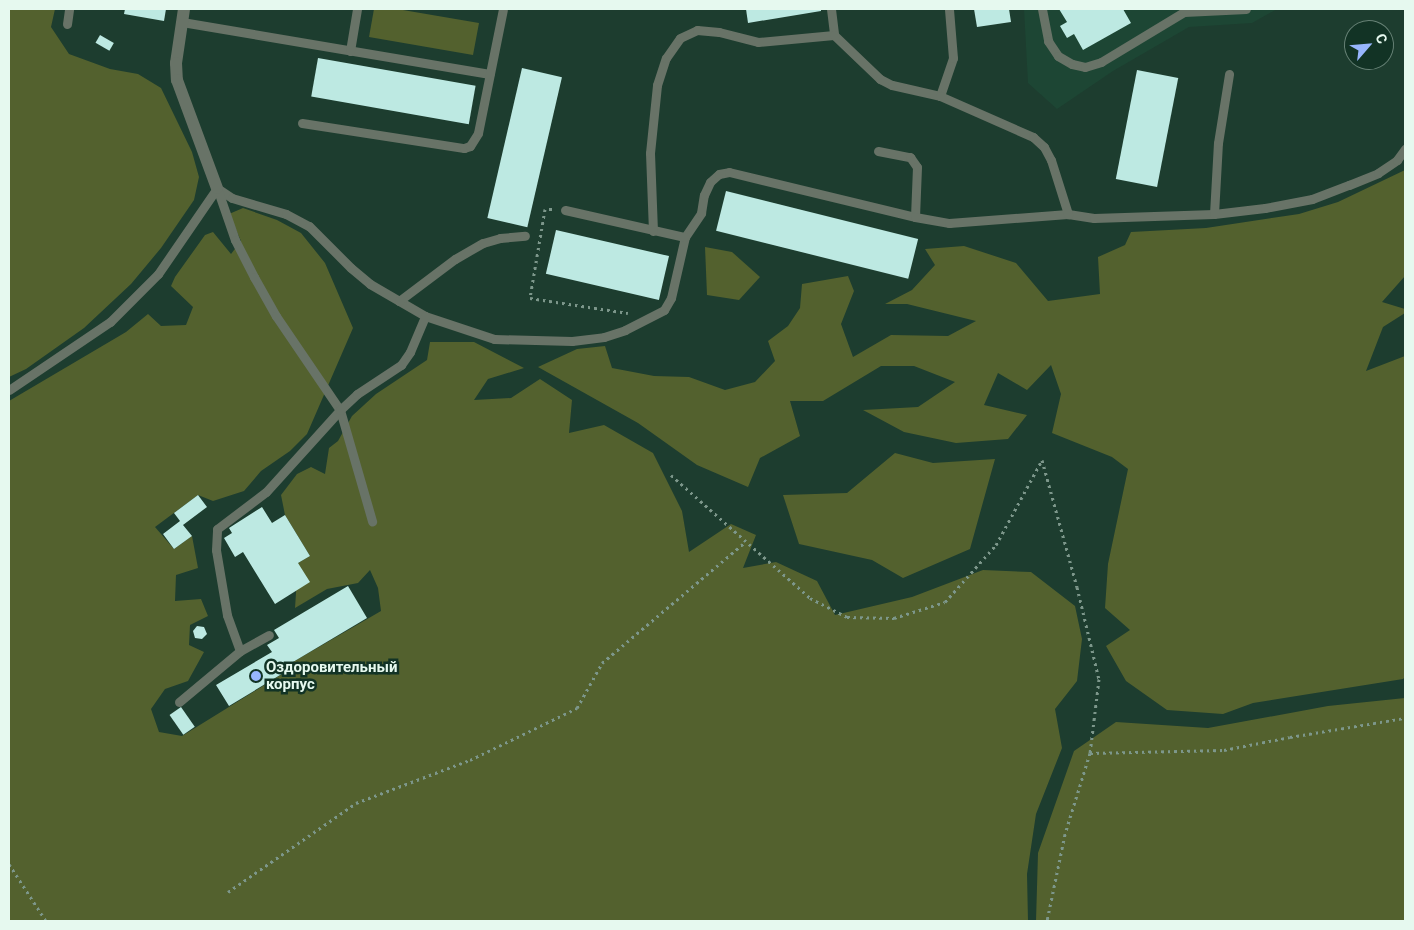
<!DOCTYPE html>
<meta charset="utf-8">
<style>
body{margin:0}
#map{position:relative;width:1414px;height:930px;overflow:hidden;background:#1d3d2f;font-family:Roboto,sans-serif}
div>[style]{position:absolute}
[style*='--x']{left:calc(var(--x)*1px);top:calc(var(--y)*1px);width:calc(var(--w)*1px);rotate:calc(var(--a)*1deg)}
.built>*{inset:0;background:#1d4634}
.green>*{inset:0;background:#53612e}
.building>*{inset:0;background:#bde9e2;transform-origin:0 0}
.path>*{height:3px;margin-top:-1.5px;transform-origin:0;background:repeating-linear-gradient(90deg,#7d978b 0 2.5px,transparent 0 6.5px)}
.lane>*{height:9px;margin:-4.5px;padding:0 4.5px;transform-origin:4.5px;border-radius:4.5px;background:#687367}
.street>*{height:12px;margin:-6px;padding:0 6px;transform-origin:6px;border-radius:6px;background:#687367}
.dots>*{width:14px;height:14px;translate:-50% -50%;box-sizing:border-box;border:2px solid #123325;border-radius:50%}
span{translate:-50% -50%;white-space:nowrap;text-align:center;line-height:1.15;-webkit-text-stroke:5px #123325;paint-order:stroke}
.poi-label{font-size:15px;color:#e6f9ef;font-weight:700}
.left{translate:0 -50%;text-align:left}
.frame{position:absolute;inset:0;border:10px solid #e6f9ef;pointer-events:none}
.north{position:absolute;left:1344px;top:20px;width:50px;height:50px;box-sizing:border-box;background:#123325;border:1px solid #678276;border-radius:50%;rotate:63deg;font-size:14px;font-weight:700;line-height:20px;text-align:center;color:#e6f9ef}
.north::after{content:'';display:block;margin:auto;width:18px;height:22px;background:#97b6fd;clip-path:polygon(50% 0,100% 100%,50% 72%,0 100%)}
</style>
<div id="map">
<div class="built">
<div style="clip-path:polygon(1024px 9px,1277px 9px,1252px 23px,1189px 27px,1113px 71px,1057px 109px,1028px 83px)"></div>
</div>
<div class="green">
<div style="clip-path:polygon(9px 9px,55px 9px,51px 27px,69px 54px,110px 69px,138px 74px,161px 88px,192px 152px,199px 177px,194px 200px,161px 248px,131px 284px,84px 328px,26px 369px,9px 377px)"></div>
<div style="clip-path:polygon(374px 9px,397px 9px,479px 23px,473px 55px,369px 37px)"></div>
<div style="clip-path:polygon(1405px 170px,1405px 276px,1382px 302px,1405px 309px,1405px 313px,1383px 327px,1366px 371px,1405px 356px,1405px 677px,1403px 679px,1253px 703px,1223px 714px,1167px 710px,1126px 681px,1106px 646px,1130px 630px,1105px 608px,1108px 564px,1128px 469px,1112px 457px,1052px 433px,1061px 394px,1051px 365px,1027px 390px,998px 373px,984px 405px,1027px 415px,1008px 439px,956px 443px,904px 432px,863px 410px,918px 407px,955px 382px,914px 366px,881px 366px,823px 401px,790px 401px,800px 436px,760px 458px,748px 487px,697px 465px,638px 423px,538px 367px,577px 349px,605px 346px,612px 368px,654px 376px,689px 377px,725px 390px,755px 382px,775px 361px,768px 341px,788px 326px,800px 308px,802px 284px,848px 276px,854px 291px,841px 324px,853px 357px,891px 335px,948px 336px,976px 321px,907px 304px,885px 304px,912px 290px,935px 265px,925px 249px,964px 246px,1016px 263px,1048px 301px,1100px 294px,1098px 257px,1125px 245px,1131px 232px,1206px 228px,1299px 214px,1338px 202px)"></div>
<div style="clip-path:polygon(243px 208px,277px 220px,301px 233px,325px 263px,353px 328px,307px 434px,290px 451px,261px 471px,244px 491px,213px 501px,198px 495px,155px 527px,174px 549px,192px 536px,198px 568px,176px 575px,175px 601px,201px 599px,208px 616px,190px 625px,189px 645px,204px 652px,188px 681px,165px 689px,151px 709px,159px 732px,182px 736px,295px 666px,293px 662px,381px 611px,378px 588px,370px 570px,358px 583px,327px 589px,295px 608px,298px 563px,310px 556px,285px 515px,281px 495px,297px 474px,311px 467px,325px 474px,329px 448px,338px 441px,352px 416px,376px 394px,427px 360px,430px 342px,474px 342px,524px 368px,488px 379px,474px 400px,511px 398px,540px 379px,572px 400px,569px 433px,604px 425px,653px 453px,682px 511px,689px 552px,731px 524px,756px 535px,743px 568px,776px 562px,817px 581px,835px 615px,912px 597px,983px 570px,1031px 572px,1075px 606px,1082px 639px,1077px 681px,1055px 709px,1062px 748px,1036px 814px,1027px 874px,1028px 921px,9px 921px,9px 401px,126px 332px,148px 314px,161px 326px,186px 325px,193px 307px,171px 286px,175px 277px,205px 235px,213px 232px,231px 254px,241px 241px,229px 214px)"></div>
<div style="clip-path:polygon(705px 247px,732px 252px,760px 277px,739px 300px,707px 295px)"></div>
<div style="clip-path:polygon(895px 453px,933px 463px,995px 459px,970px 549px,903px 578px,872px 560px,799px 544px,783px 495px,847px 493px)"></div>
<div style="clip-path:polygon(1405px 698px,1405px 921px,1036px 921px,1038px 853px,1074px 751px,1116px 722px,1208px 728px,1328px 706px)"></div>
</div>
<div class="building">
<div style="clip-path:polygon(125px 9px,166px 9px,164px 21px,124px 14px)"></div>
<div style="clip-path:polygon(746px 9px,821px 9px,821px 11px,748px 23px)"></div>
<div style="clip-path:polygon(974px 9px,1009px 9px,1011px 22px,977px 27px)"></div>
<div style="clip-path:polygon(1059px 9px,1123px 9px,1131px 23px,1083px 50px,1074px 34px,1067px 38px,1060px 26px,1067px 22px)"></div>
<div style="left:100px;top:35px;width:16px;height:9px;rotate:30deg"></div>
<div style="left:318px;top:58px;width:160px;height:39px;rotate:10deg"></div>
<div style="left:522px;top:68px;width:41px;height:154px;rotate:13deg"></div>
<div style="left:1137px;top:70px;width:42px;height:111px;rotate:11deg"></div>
<div style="left:726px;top:191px;width:198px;height:41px;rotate:14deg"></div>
<div style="left:556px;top:230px;width:116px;height:45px;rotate:13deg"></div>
<div style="clip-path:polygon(198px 495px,207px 507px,183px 525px,192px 536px,174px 549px,163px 534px,180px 521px,174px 513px)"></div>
<div style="clip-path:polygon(262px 507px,272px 523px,285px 515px,310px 556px,298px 563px,310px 582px,275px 604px,243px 552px,235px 557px,224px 538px,232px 533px,229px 528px)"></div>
<div style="clip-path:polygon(348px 586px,367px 618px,293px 662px,295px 666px,229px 706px,216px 685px,272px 652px,267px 645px,279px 638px,274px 630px)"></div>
<div style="clip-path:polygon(197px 626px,204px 627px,207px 634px,202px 639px,195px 638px,193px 631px)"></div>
<div style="left:181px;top:707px;width:24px;height:14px;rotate:55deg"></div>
</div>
<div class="path">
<div style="--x:552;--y:209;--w:7;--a:180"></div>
<div style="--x:545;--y:209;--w:90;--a:99.6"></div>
<div style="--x:530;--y:298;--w:99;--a:8.7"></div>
<div style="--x:671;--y:475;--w:186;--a:41.5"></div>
<div style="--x:810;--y:598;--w:42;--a:27.2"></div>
<div style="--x:847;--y:617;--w:47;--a:1.2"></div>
<div style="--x:894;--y:618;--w:53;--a:-17.4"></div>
<div style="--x:945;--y:602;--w:76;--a:-48.2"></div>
<div style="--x:996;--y:545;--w:97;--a:-61.6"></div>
<div style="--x:1042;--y:460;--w:132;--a:74.6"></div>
<div style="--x:1077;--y:587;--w:95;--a:76.6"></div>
<div style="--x:1099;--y:679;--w:75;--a:96.9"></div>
<div style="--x:1090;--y:753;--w:85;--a:107.2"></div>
<div style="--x:1065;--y:834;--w:89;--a:101.7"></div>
<div style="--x:1090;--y:753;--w:134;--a:-1.3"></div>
<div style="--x:1224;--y:750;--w:67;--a:-11.1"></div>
<div style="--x:1290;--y:737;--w:117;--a:-9.4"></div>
<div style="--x:9;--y:864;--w:68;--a:57"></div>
<div style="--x:228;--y:892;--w:156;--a:-34.8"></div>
<div style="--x:356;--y:803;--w:122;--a:-20.7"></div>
<div style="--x:470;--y:760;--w:119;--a:-25.9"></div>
<div style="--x:577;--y:708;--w:51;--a:-60.9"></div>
<div style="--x:602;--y:663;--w:187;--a:-40.2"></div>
</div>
<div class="lane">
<div style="--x:831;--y:9;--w:26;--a:83"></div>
<div style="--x:1042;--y:9;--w:33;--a:79"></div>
<div style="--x:1048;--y:41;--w:18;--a:56"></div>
<div style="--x:1058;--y:56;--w:16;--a:30"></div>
<div style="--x:1072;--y:64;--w:13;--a:13"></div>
<div style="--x:1085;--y:67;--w:17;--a:-17"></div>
<div style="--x:1101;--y:62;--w:97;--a:-31.1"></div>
<div style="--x:1184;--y:12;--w:62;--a:-2.8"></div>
<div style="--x:182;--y:22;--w:312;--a:9.6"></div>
<div style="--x:67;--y:24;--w:15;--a:-82"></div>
<div style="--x:350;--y:51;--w:43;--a:-80.5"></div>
<div style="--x:940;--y:96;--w:40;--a:-71.1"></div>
<div style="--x:953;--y:58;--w:49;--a:-94.7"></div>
<div style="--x:302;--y:123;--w:164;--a:8.8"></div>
<div style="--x:464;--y:148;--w:6;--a:-18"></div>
<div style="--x:470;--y:146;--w:15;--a:-58"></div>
<div style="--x:478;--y:133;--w:126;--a:-78.6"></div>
<div style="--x:878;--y:151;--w:33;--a:11"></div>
<div style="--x:910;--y:157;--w:12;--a:55"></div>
<div style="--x:917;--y:167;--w:50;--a:92.3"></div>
<div style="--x:217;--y:188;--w:18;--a:34"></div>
<div style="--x:232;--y:198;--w:56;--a:16.5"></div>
<div style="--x:286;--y:214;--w:26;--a:28"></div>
<div style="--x:309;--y:226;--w:59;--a:45"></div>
<div style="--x:351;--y:268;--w:25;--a:40"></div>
<div style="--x:370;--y:284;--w:64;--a:30.2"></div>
<div style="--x:425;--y:316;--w:73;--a:18.4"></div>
<div style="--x:494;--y:339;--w:78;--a:1.5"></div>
<div style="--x:572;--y:341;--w:32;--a:-7"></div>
<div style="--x:604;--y:337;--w:22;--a:-18"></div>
<div style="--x:625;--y:330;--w:44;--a:-27.1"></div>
<div style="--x:664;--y:310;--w:14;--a:-60"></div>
<div style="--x:671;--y:298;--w:63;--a:-77.1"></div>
<div style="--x:685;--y:237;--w:29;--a:-56"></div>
<div style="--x:701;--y:213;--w:18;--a:-81"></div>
<div style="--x:704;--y:195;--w:14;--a:-65"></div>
<div style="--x:710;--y:182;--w:12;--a:-42"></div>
<div style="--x:719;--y:174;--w:10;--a:-11"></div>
<div style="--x:729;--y:172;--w:191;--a:13.6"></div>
<div style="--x:915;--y:217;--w:35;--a:10"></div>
<div style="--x:949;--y:223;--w:119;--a:-4.3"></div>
<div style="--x:1068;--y:214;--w:26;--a:9"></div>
<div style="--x:1094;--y:218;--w:120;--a:-1.9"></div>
<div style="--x:1214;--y:214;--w:51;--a:-6.7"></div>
<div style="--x:1265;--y:208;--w:48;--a:-10.8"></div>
<div style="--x:1312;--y:199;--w:40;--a:-21"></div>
<div style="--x:1349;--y:185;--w:31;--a:-22"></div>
<div style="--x:1378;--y:173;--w:23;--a:-34"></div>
<div style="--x:1397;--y:160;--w:14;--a:-54"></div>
<div style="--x:217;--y:188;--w:55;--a:70.9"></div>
<div style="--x:235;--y:240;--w:42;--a:62.8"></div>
<div style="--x:254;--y:277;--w:45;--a:60.6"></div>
<div style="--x:276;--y:316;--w:114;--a:55.8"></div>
<div style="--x:340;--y:410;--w:116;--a:73.9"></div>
<div style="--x:565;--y:210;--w:123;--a:12.7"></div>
<div style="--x:1214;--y:214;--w:71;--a:-86.8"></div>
<div style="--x:1218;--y:143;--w:70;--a:-80.9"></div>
<div style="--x:653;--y:231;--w:78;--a:-92.2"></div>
<div style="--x:650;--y:153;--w:68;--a:-84.1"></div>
<div style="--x:657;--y:85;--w:28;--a:-72"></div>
<div style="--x:666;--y:58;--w:24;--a:-55"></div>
<div style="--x:680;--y:38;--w:19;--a:-25"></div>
<div style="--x:697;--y:30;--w:22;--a:5"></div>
<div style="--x:719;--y:32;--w:40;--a:14.4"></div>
<div style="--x:758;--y:42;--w:76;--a:-5.3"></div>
<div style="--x:834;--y:35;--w:64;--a:43.7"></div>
<div style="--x:880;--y:79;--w:13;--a:27"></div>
<div style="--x:892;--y:85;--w:49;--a:12.9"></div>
<div style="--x:940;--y:96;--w:102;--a:23.8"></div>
<div style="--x:1033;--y:137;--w:15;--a:42"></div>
<div style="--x:1044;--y:147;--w:15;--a:62"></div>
<div style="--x:1051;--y:160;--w:57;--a:72.5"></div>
<div style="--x:399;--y:301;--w:70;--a:-36.9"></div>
<div style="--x:455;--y:259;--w:32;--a:-30"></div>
<div style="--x:483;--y:243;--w:18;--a:-16"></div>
<div style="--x:500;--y:238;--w:25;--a:-5"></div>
<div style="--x:9;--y:390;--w:122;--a:-34"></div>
<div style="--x:110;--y:322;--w:68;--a:-45"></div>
<div style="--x:158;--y:274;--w:104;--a:-55.5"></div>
<div style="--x:240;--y:651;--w:38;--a:-110"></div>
<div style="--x:227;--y:615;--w:66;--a:-99.6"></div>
<div style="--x:216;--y:550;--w:21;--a:-87"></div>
<div style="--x:217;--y:529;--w:61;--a:-37.1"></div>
<div style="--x:266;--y:492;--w:110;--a:-47.9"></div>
<div style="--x:340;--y:410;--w:23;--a:-43"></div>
<div style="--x:357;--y:394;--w:53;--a:-33.4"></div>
<div style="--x:401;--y:365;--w:16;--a:-55"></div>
<div style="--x:410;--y:352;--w:39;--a:-67"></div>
<div style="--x:179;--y:702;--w:80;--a:-39.9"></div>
<div style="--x:240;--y:651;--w:33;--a:-29"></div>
</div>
<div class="street">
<div style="--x:184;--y:9;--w:55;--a:98.4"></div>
<div style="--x:176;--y:63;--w:17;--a:87"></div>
<div style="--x:177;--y:80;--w:115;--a:69.7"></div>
</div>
<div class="dots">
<div style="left:256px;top:676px;background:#97b6fd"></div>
</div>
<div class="poi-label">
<span class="left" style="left:266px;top:676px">Оздоровительный<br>корпус</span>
</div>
<div class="frame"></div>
<div class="north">С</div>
</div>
